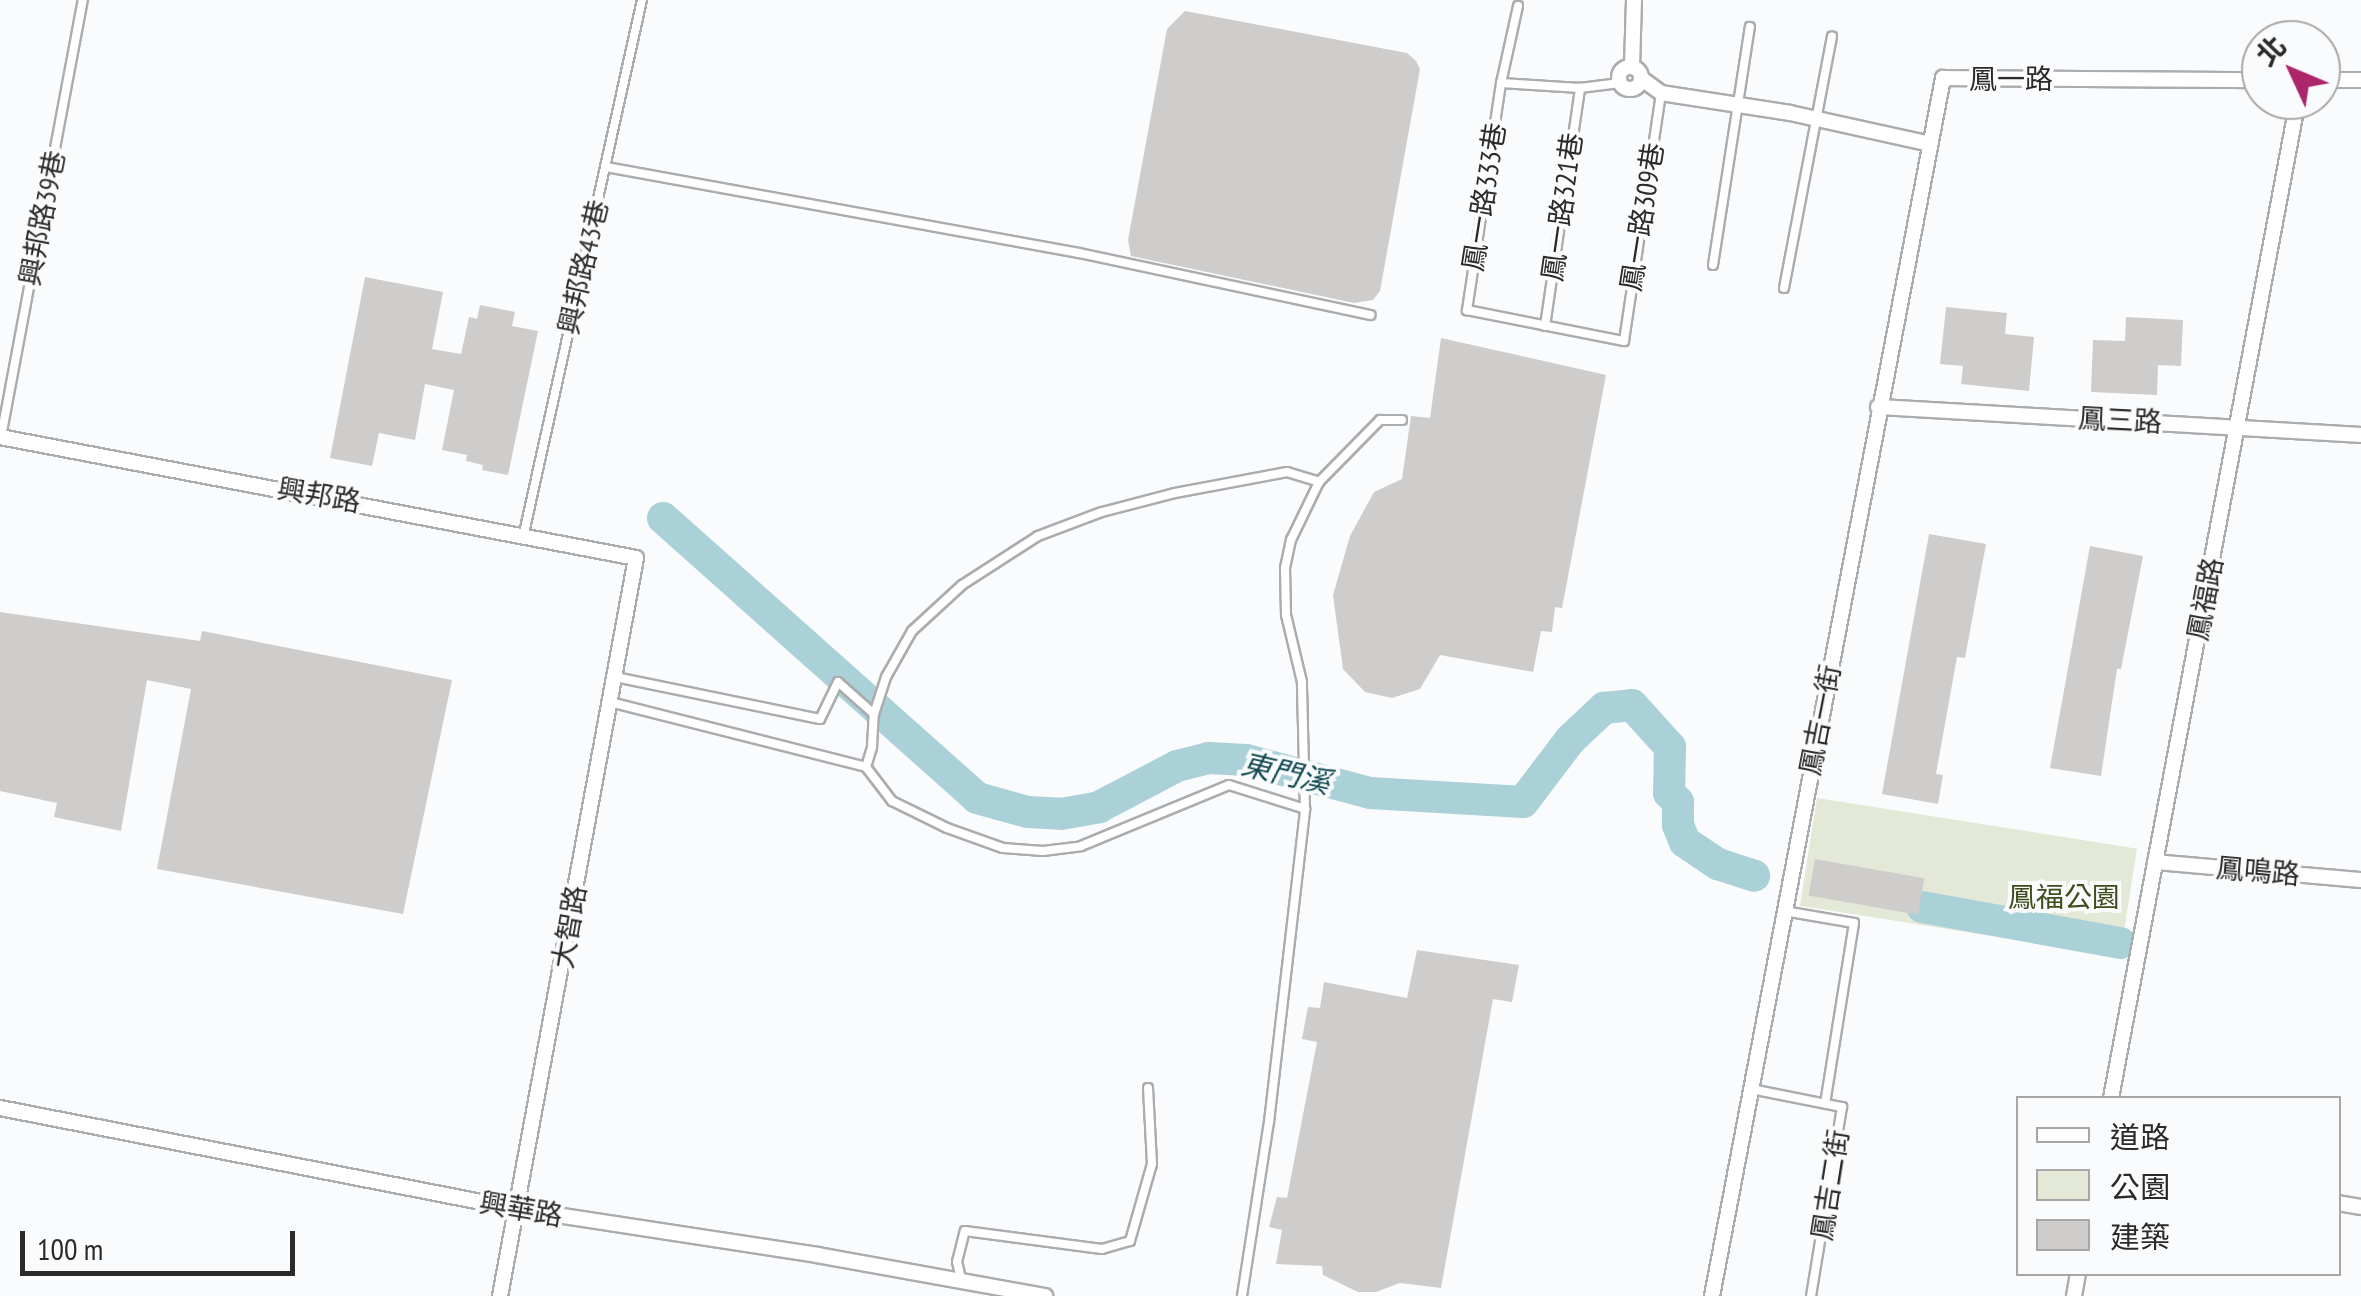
<!DOCTYPE html>
<meta charset="utf-8">
<style>
body{margin:0}
#map{position:relative;width:2361px;height:1296px;overflow:hidden;background:#fafbfc;font-family:"PT Sans Narrow","Noto Sans TC",sans-serif}
div>[style]{position:absolute}
[style*='--x']{left:calc(var(--x)*1px);top:calc(var(--y)*1px);width:calc(var(--w)*1px);rotate:calc(var(--a)*1deg)}
.green>*{inset:0;background:#e3e9d6;transform-origin:0 0}
.river>*{height:32px;margin:-16px;padding:0 16px;transform-origin:16px;border-radius:16px;background:#aad0d8}
.building>*{inset:0;background:#cecdcc;transform-origin:0 0}
.roads{filter:drop-shadow(2px 0 #abacae) drop-shadow(-2px 0 #abacae) drop-shadow(0 2px #abacae) drop-shadow(0 -2px #abacae)}
.service>*{height:8px;margin:-4px;padding:0 4px;transform-origin:4px;border-radius:4px;background:#fff}
.minor>*{height:14px;margin:-7px;padding:0 7px;transform-origin:7px;border-radius:7px;background:#fff}
.minor>.ring{margin:-7px;padding:0;box-sizing:content-box;background:none;border:14px solid #fff;border-radius:50%}
span{translate:-50% -50%;white-space:nowrap;text-align:center;line-height:1.15;-webkit-text-stroke:8px #fafbfc;paint-order:stroke}
.street-label{font-size:28px;color:#2a2a2b}
.park-label{font-size:28px;color:#414c1c}
.water-label{font-size:30px;color:#124a52;font-style:italic}
.legend{position:absolute;left:2016px;top:1096px;width:325px;height:180px;box-sizing:border-box;background:#fafbfc;border:2px solid #a7a7a8;margin:0;padding:12px 18px;list-style:none;font-size:30px;color:#2a2a2b}
.legend li{display:flex;align-items:center;gap:20px;height:50px}
.legend b{width:50px;border:2px solid #a7a7a8}
.north{position:absolute;left:2241px;top:20px;width:100px;height:100px;box-sizing:border-box;background:#fafbfc;border:2px solid #a7a7a8;border-radius:50%;rotate:314deg;font-size:28px;font-weight:700;line-height:40px;text-align:center;color:#2a2a2b}
.north::after{content:'';display:block;margin:auto;width:35px;height:45px;background:#ad266b;clip-path:polygon(50% 0,100% 100%,50% 72%,0 100%)}
.scale{position:absolute;left:20px;top:1231px;width:275px;height:45px;box-sizing:border-box;border:5px solid #2a2a2b;border-top:0;padding-left:12px;font-size:30px;line-height:35px;white-space:nowrap;color:#2a2a2b;-webkit-text-stroke:8px #fafbfc;paint-order:stroke}
</style>
<div id="map">
<div class="green">
<div style="left:1817px;top:798px;width:324px;height:109px;rotate:9deg"></div>
</div>
<div class="river">
<div style="--x:663;--y:518;--w:421;--a:41.7"></div>
<div style="--x:977;--y:798;--w:53;--a:15.4"></div>
<div style="--x:1028;--y:812;--w:33;--a:3"></div>
<div style="--x:1061;--y:814;--w:39;--a:-10"></div>
<div style="--x:1099;--y:807;--w:88;--a:-27.7"></div>
<div style="--x:1177;--y:766;--w:33;--a:-14"></div>
<div style="--x:1209;--y:758;--w:37;--a:3"></div>
<div style="--x:1246;--y:760;--w:128;--a:14.9"></div>
<div style="--x:1370;--y:793;--w:153;--a:3.4"></div>
<div style="--x:1523;--y:802;--w:78;--a:-52.8"></div>
<div style="--x:1570;--y:740;--w:47;--a:-43.3"></div>
<div style="--x:1604;--y:708;--w:28;--a:-6"></div>
<div style="--x:1632;--y:705;--w:57;--a:47.9"></div>
<div style="--x:1670;--y:747;--w:46;--a:91.2"></div>
<div style="--x:1669;--y:793;--w:13;--a:45"></div>
<div style="--x:1678;--y:802;--w:23;--a:90"></div>
<div style="--x:1678;--y:825;--w:18;--a:68"></div>
<div style="--x:1685;--y:842;--w:40;--a:34"></div>
<div style="--x:1718;--y:864;--w:38;--a:18"></div>
<div style="--x:1922;--y:907;--w:202;--a:10.3"></div>
</div>
<div class="building">
<div style="clip-path:polygon(1185px 11px,1407px 53px,1416px 61px,1420px 69px,1380px 291px,1373px 300px,1354px 303px,1131px 256px,1128px 240px,1167px 29px)"></div>
<div style="clip-path:polygon(365px 277px,443px 292px,432px 349px,461px 354px,469px 317px,477px 319px,480px 305px,515px 312px,512px 326px,538px 331px,508px 475px,482px 470px,483px 465px,466px 461px,467px 455px,442px 450px,454px 390px,425px 384px,415px 440px,379px 433px,372px 466px,330px 458px)"></div>
<div style="clip-path:polygon(1946px 307px,2007px 313px,2005px 334px,2034px 337px,2029px 391px,1961px 384px,1963px 366px,1940px 364px)"></div>
<div style="clip-path:polygon(2126px 317px,2183px 320px,2181px 366px,2158px 365px,2157px 395px,2091px 392px,2093px 340px,2125px 341px)"></div>
<div style="clip-path:polygon(1441px 338px,1606px 375px,1562px 608px,1555px 607px,1552px 632px,1541px 631px,1533px 672px,1440px 655px,1420px 689px,1392px 698px,1365px 692px,1343px 669px,1333px 595px,1350px 536px,1374px 492px,1402px 479px,1411px 416px,1430px 418px)"></div>
<div style="clip-path:polygon(1929px 534px,1986px 544px,1965px 658px,1957px 657px,1936px 774px,1943px 775px,1938px 804px,1882px 794px)"></div>
<div style="clip-path:polygon(2090px 546px,2143px 556px,2121px 669px,2117px 669px,2101px 776px,2050px 768px)"></div>
<div style="clip-path:polygon(0 612px,200px 641px,202px 631px,452px 680px,403px 914px,157px 869px,191px 689px,147px 680px,121px 831px,54px 817px,57px 803px,0 791px)"></div>
<div style="left:1815px;top:859px;width:111px;height:37px;rotate:10deg"></div>
<div style="clip-path:polygon(1417px 950px,1519px 965px,1512px 1002px,1493px 999px,1441px 1288px,1400px 1283px,1376px 1292px,1358px 1292px,1323px 1275px,1322px 1266px,1276px 1264px,1282px 1230px,1269px 1227px,1277px 1197px,1287px 1198px,1317px 1042px,1302px 1039px,1308px 1007px,1320px 1008px,1324px 982px,1407px 998px)"></div>
</div>
<div class="roads">
<div class="service">
<div style="--x:1518;--y:6;--w:79;--a:102.4"></div>
<div style="--x:1501;--y:83;--w:79;--a:3.6"></div>
<div style="--x:1580;--y:88;--w:40;--a:-7.1"></div>
<div style="--x:1501;--y:83;--w:230;--a:98.5"></div>
<div style="--x:1467;--y:310;--w:160;--a:11.2"></div>
<div style="--x:1624;--y:341;--w:251;--a:-81.5"></div>
<div style="--x:606;--y:167;--w:481;--a:10.3"></div>
<div style="--x:1079;--y:253;--w:298;--a:12"></div>
<div style="--x:1713;--y:265;--w:241;--a:-81.2"></div>
<div style="--x:1784;--y:288;--w:256;--a:-79.2"></div>
<div style="--x:1545;--y:326;--w:241;--a:-81.6"></div>
<div style="--x:1;--y:437;--w:445;--a:-79.4"></div>
<div style="--x:524;--y:533;--w:546;--a:-77.52"></div>
<div style="--x:610;--y:702;--w:264;--a:14.2"></div>
<div style="--x:866;--y:767;--w:21;--a:-73"></div>
<div style="--x:872;--y:747;--w:33;--a:-87"></div>
<div style="--x:874;--y:714;--w:48;--a:-138.4"></div>
<div style="--x:838;--y:682;--w:41;--a:115.9"></div>
<div style="--x:820;--y:719;--w:209;--a:-168.4"></div>
<div style="--x:874;--y:714;--w:39;--a:-72"></div>
<div style="--x:886;--y:677;--w:53;--a:-60.5"></div>
<div style="--x:912;--y:631;--w:68;--a:-42.6"></div>
<div style="--x:962;--y:585;--w:90;--a:-32.8"></div>
<div style="--x:1038;--y:536;--w:68;--a:-20.6"></div>
<div style="--x:1102;--y:512;--w:75;--a:-14.6"></div>
<div style="--x:1175;--y:493;--w:114;--a:-10.6"></div>
<div style="--x:1287;--y:472;--w:34;--a:17"></div>
<div style="--x:866;--y:767;--w:43;--a:52.6"></div>
<div style="--x:892;--y:801;--w:61;--a:26.1"></div>
<div style="--x:947;--y:828;--w:59;--a:19.7"></div>
<div style="--x:1003;--y:848;--w:40;--a:4.3"></div>
<div style="--x:1043;--y:851;--w:38;--a:-7"></div>
<div style="--x:1081;--y:846;--w:160;--a:-22.4"></div>
<div style="--x:1229;--y:785;--w:80;--a:17.5"></div>
<div style="--x:1784;--y:911;--w:71;--a:9.7"></div>
<div style="--x:1854;--y:923;--w:183;--a:99.1"></div>
<div style="--x:1751;--y:1089;--w:93;--a:11.2"></div>
<div style="--x:1842;--y:1107;--w:192;--a:99.3"></div>
<div style="--x:962;--y:1283;--w:22;--a:-103"></div>
<div style="--x:957;--y:1262;--w:32;--a:-76"></div>
<div style="--x:965;--y:1231;--w:138;--a:7.5"></div>
<div style="--x:1102;--y:1249;--w:29;--a:-16"></div>
<div style="--x:1130;--y:1241;--w:80;--a:-74.1"></div>
<div style="--x:1152;--y:1164;--w:76;--a:-93"></div>
<div style="--x:1242;--y:1296;--w:176;--a:-81.2"></div>
<div style="--x:1269;--y:1122;--w:315;--a:-83.4"></div>
<div style="--x:1305;--y:809;--w:127;--a:-91.4"></div>
<div style="--x:1302;--y:682;--w:69;--a:-103.4"></div>
<div style="--x:1286;--y:615;--w:47;--a:-91.2"></div>
<div style="--x:1285;--y:568;--w:29;--a:-78"></div>
<div style="--x:1291;--y:540;--w:64;--a:-64.2"></div>
<div style="--x:1319;--y:482;--w:87;--a:-45.5"></div>
<div style="--x:1380;--y:420;--w:22;--a:0"></div>
</div>
<div class="minor">
<div class="ring" style="left:1619px;top:67px;width:8px;height:8px"></div>
<div style="--x:1632;--y:67;--w:67;--a:-88.3"></div>
<div style="--x:1642;--y:79;--w:24;--a:36"></div>
<div style="--x:1661;--y:93;--w:131;--a:8.8"></div>
<div style="--x:1790;--y:113;--w:140;--a:12.4"></div>
<div style="--x:2321;--y:80;--w:40;--a:0"></div>
<div style="--x:1878;--y:407;--w:484;--a:3.3"></div>
<div style="--x:0;--y:437;--w:647;--a:10.77"></div>
<div style="--x:636;--y:558;--w:750;--a:100.44"></div>
<div style="--x:2155;--y:862;--w:207;--a:5"></div>
<div style="--x:2111;--y:1098;--w:1015;--a:-79.39"></div>
<div style="--x:0;--y:1108;--w:527;--a:11.05"></div>
<div style="--x:517;--y:1209;--w:304;--a:8.7"></div>
<div style="--x:817;--y:1255;--w:232;--a:10.2"></div>
<div style="--x:2338;--y:1203;--w:23;--a:10"></div>
<div style="--x:1712;--y:1296;--w:1240;--a:-79.26"></div>
<div style="--x:1943;--y:78;--w:318;--a:0.4"></div>
<div style="--x:2074;--y:1296;--w:22;--a:-80"></div>
</div>
</div>
<div class="street-label">
<span style="left:2011px;top:79px">鳳一路</span>
<span style="left:1484px;top:197px;rotate:-81deg">鳳一路333巷</span>
<span style="left:1562px;top:207px;rotate:-82deg">鳳一路321巷</span>
<span style="left:1642px;top:217px;rotate:-81deg">鳳一路309巷</span>
<span style="left:42px;top:218px;rotate:-79deg">興邦路39巷</span>
<span style="left:583px;top:267px;rotate:-77deg">興邦路43巷</span>
<span style="left:2120px;top:420px;rotate:3deg">鳳三路</span>
<span style="left:319px;top:495px;rotate:10deg">興邦路</span>
<span style="left:2205px;top:599px;rotate:-79deg">鳳福路</span>
<span style="left:1820px;top:720px;rotate:-79deg">鳳吉一街</span>
<span style="left:2258px;top:871px;rotate:5deg">鳳鳴路</span>
<span style="left:569px;top:927px;rotate:-80deg">大智路</span>
<span style="left:1830px;top:1185px;rotate:-81deg">鳳吉二街</span>
<span style="left:521px;top:1209px;rotate:10deg">興華路</span>
</div>
<div class="park-label">
<span style="left:2064px;top:897px">鳳福公園</span>
</div>
<div class="water-label">
<span style="left:1286px;top:773px;rotate:13deg">東門溪</span>
</div>
<ul class="legend">
<li><b style="height:12px;background:#fff"></b>道路</li>
<li><b style="height:28px;background:#e3e9d6"></b>公園</li>
<li><b style="height:28px;background:#cecdcc"></b>建築</li>
</ul>
<div class="north">北</div>
<div class="scale">100 m</div>
</div>
